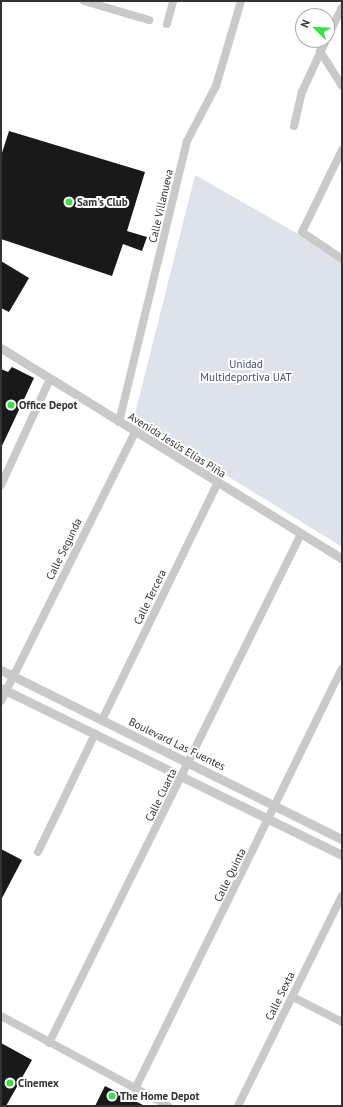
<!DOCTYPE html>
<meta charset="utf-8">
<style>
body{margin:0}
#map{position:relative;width:343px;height:1107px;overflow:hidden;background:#fff;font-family:"PT Sans",sans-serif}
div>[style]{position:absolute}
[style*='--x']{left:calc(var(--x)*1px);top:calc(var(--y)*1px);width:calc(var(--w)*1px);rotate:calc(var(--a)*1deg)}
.green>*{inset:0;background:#dee3eb}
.building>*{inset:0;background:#191919}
.minor>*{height:8px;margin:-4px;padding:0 4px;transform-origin:4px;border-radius:4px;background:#c9c9c9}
.tertiary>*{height:9px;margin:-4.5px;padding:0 4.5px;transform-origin:4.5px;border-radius:4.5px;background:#c9c9c9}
.dots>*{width:11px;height:11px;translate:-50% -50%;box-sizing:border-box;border:2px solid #fff;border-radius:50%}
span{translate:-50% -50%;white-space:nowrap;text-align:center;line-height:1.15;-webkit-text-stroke:4px #fff;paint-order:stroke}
.poi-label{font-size:11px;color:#323232;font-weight:700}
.left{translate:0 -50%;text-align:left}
.street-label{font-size:11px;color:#323232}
.park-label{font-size:11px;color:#3f4f6e}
.frame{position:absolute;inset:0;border:2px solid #323232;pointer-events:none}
.north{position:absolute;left:295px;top:8px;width:40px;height:40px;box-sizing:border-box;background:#fff;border:1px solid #adadad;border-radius:50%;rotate:294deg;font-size:11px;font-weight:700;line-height:16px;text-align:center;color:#323232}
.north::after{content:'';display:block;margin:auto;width:14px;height:18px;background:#3ae244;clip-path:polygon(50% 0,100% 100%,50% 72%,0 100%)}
</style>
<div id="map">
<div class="green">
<div style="clip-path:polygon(195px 175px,342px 259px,342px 547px,134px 418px)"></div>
</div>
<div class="building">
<div style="clip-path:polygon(9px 131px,145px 172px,127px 231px,147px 237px,142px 251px,123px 244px,112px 276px,1px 239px,1px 156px)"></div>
<div style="clip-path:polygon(1px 261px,29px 278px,9px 312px,1px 308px)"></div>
<div style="clip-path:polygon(12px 367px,34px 378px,1px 448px,1px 369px,8px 372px)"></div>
<div style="clip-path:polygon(1px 849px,22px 860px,1px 900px)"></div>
<div style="clip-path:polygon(1px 1043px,32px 1060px,6px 1106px,1px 1106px)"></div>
<div style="clip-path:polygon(105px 1086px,145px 1106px,95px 1106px)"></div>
</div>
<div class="minor">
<div style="--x:84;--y:1;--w:68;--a:16.3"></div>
<div style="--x:167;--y:24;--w:24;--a:-75"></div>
<div style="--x:327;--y:38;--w:34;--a:-64"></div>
<div style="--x:320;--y:51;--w:41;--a:57.8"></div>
<div style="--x:294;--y:126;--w:35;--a:-77"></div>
<div style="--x:302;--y:92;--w:57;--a:-65.2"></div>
<div style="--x:342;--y:150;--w:91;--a:116"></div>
<div style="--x:302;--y:232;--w:48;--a:34"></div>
<div style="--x:119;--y:422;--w:289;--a:-76.4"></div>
<div style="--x:187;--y:141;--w:62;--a:-62.2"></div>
<div style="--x:216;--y:86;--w:89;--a:-73.6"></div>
<div style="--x:1;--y:485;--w:117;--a:-65.2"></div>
<div style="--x:1;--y:701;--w:301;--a:-63.5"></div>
<div style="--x:102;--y:720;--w:263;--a:-64"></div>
<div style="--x:38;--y:852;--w:131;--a:-64.2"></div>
<div style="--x:293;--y:997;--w:55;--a:27"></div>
<div style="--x:1;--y:1016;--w:190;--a:28.3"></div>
<div style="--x:49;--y:1043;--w:568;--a:-63.66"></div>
<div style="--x:135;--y:1089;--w:468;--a:-63.8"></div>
<div style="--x:238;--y:1106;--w:234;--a:-63.7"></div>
</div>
<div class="tertiary">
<div style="--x:1;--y:348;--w:401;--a:31.7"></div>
<div style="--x:1;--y:670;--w:381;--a:26.4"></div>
<div style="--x:1;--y:688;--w:380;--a:26.1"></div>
</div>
<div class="dots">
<div style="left:69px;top:202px;background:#3ae244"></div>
<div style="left:11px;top:405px;background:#3ae244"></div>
<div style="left:10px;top:1083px;background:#3ae244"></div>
<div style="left:112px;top:1096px;background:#3ae244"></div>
</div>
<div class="poi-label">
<span class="left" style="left:77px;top:202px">Sam's Club</span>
<span class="left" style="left:19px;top:405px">Office Depot</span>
<span class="left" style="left:18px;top:1083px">Cinemex</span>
<span class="left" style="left:120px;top:1096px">The Home Depot</span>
</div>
<div class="street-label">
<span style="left:161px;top:206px;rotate:-77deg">Calle Villanueva</span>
<span style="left:177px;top:445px;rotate:32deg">Avenida Jesús Elías Piña</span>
<span style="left:64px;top:549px;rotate:-64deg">Calle Segunda</span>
<span style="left:150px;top:597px;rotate:-64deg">Calle Tercera</span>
<span style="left:177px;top:744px;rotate:26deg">Boulevard Las Fuentes</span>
<span style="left:161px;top:795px;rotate:-64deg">Calle Cuarta</span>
<span style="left:230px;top:875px;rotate:-64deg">Calle Quinta</span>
<span style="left:280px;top:996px;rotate:-64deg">Calle Sexta</span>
</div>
<div class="park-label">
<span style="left:246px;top:371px">Unidad<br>Multideportiva UAT</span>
</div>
<div class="frame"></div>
<div class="north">N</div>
</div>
